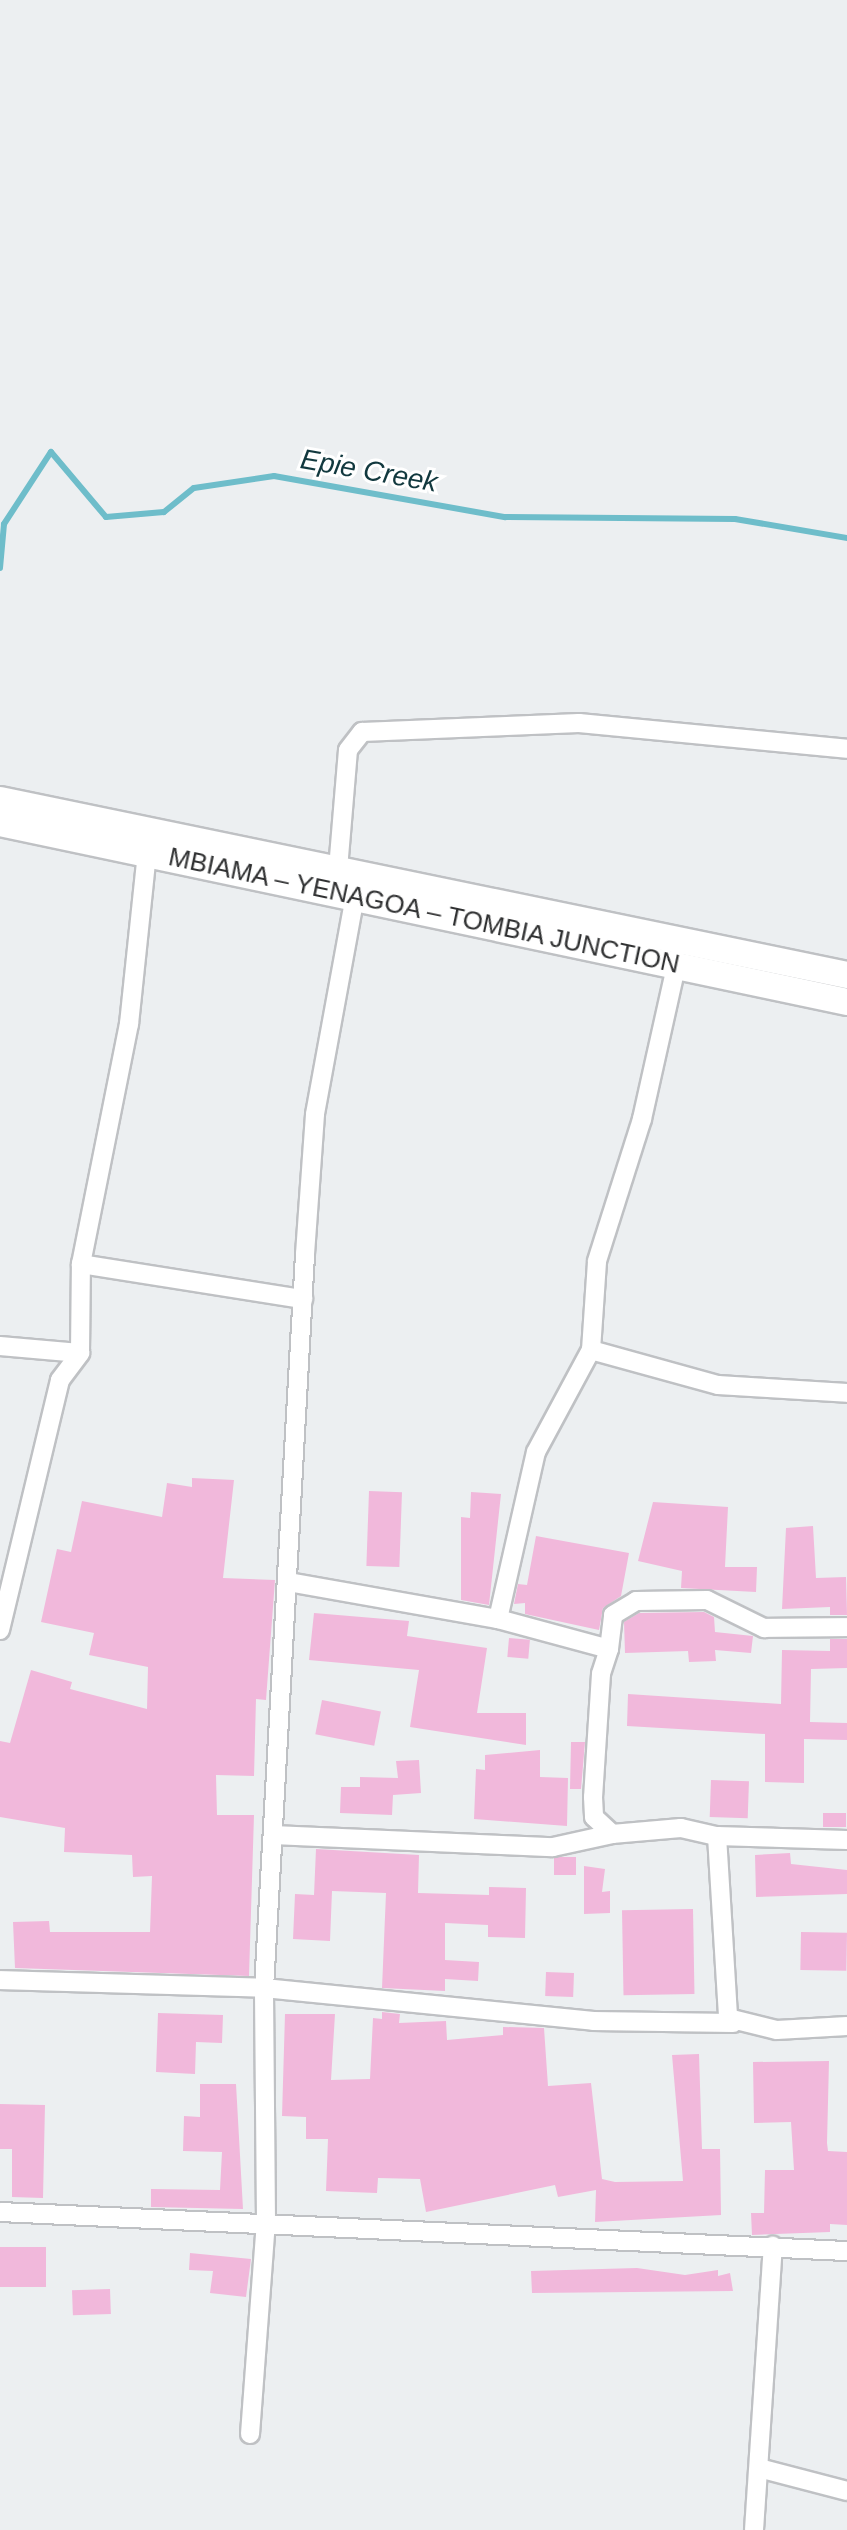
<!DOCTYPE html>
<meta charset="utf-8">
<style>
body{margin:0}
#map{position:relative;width:847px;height:2530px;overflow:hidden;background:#eceff1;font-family:Arial,sans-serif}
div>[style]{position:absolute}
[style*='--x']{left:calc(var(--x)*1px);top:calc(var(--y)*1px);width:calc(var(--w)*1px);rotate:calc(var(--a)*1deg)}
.stream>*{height:6px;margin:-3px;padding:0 3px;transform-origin:3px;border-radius:3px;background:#6ebdca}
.building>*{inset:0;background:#f1b8db;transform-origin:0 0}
.roads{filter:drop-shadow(2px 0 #bfc1c4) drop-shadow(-2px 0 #bfc1c4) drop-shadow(0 2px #bfc1c4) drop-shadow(0 -2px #bfc1c4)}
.minor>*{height:18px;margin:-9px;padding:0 9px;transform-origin:9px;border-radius:9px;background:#fff}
.secondary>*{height:26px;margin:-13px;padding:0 13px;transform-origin:13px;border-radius:13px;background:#fff}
span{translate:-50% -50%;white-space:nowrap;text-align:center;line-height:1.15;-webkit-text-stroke:6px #fff;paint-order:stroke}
.street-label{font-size:26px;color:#303132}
.water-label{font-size:28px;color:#11383e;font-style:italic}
</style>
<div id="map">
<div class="stream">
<div style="--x:0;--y:568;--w:44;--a:-84.8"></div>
<div style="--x:4;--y:524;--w:86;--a:-56.9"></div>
<div style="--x:51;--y:452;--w:85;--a:49.8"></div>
<div style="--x:106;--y:517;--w:58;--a:-4.9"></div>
<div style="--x:164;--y:512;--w:38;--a:-39"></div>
<div style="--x:194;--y:488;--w:81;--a:-8.5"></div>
<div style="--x:274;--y:476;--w:235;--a:10.1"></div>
<div style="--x:505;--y:517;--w:230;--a:0.5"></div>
<div style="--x:735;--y:519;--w:114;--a:9.6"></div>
</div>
<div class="building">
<div style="clip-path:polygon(192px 1478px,234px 1480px,223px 1578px,275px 1580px,266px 1700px,256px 1699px,254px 1776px,216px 1775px,217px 1815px,254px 1815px,249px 1976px,15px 1968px,13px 1922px,49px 1921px,50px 1932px,150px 1932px,152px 1876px,133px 1877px,132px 1855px,64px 1852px,65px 1828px,0 1817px,0 1741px,10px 1743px,31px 1670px,72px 1682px,70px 1689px,147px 1709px,148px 1667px,89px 1655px,94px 1633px,41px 1622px,57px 1549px,71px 1552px,82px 1501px,162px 1517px,167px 1483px,192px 1487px)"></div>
<div style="left:369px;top:1491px;width:33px;height:75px;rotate:2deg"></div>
<div style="clip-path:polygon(471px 1492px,501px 1494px,489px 1605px,461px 1600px,461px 1517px,470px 1518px)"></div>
<div style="clip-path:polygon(653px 1502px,728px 1507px,725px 1567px,757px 1567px,756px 1592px,681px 1588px,682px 1571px,638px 1561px)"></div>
<div style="clip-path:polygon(813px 1526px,816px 1578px,846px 1577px,847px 1615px,830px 1615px,830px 1607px,782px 1609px,786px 1528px)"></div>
<div style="clip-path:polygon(536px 1536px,629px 1553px,621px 1596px,603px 1608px,599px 1630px,525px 1614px,525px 1603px,514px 1604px,518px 1584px,527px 1585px)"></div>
<div style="clip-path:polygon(704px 1612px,714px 1617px,715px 1632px,753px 1636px,751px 1653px,715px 1650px,716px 1661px,689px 1662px,688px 1651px,625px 1653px,624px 1622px,639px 1613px)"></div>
<div style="clip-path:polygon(314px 1613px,409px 1621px,407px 1636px,487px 1648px,477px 1713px,526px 1713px,526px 1745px,410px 1727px,419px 1670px,309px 1660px)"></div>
<div style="left:509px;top:1638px;width:21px;height:19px;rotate:5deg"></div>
<div style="clip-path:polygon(830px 1639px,847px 1639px,847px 1668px,811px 1669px,810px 1722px,847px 1723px,847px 1740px,804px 1739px,804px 1783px,765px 1782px,765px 1734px,627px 1726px,628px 1694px,781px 1704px,782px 1650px,830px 1651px)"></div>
<div style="left:322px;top:1700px;width:60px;height:35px;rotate:11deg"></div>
<div style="clip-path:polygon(571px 1742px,585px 1742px,581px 1789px,570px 1789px)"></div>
<div style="clip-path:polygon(540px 1750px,540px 1777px,568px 1778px,567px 1826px,474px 1819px,476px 1769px,485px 1770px,485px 1755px)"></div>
<div style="clip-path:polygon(419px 1760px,421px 1793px,393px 1795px,392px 1815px,340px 1813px,341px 1787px,360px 1787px,360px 1777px,398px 1778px,396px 1761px)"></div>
<div style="left:711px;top:1780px;width:38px;height:37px;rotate:2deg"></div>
<div style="left:823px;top:1813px;width:23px;height:14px"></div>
<div style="clip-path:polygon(316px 1849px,419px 1855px,418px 1893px,489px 1895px,489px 1887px,526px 1888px,525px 1938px,488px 1937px,488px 1925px,445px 1923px,445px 1960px,479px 1962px,478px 1981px,445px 1979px,445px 1991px,382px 1988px,386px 1893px,332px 1891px,330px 1941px,293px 1939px,295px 1894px,314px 1895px)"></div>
<div style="clip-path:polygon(790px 1853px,791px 1864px,847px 1870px,847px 1894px,756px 1897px,755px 1855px)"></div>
<div style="left:576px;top:1857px;width:18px;height:22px;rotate:90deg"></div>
<div style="clip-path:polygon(584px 1866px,605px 1869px,602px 1892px,610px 1891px,610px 1913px,584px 1914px)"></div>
<div style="left:693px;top:1909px;width:85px;height:71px;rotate:89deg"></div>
<div style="left:801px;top:1932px;width:46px;height:38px;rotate:1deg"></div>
<div style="left:546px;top:1972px;width:28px;height:24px;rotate:2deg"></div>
<div style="clip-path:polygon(382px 2012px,400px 2014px,399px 2023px,446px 2021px,447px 2040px,503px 2035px,503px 2027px,544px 2028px,548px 2086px,591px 2083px,602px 2179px,615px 2182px,683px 2181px,672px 2055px,699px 2054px,702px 2149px,720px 2149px,721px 2215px,595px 2222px,596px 2190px,558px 2197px,555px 2185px,426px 2212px,420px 2179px,378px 2178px,377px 2193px,326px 2191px,328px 2139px,306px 2139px,306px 2117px,282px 2116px,285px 2014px,335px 2014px,331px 2080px,370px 2079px,373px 2018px,382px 2019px)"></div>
<div style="clip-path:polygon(158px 2013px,223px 2015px,222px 2043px,196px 2042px,195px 2074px,156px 2072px)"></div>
<div style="clip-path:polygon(829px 2061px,827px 2143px,828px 2151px,847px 2152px,847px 2225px,830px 2224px,830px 2232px,752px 2235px,751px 2213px,764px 2213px,765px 2170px,794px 2170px,791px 2122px,754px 2123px,753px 2062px)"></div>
<div style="clip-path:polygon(200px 2084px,236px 2084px,243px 2209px,151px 2207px,151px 2189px,220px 2190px,222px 2152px,183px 2151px,184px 2116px,200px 2117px)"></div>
<div style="clip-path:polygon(0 2104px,45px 2105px,43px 2198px,12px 2197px,12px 2149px,0 2149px)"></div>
<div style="left:0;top:2247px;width:46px;height:40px"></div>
<div style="clip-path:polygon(190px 2253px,251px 2259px,246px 2297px,210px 2293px,213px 2271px,189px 2270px)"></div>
<div style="clip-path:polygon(637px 2268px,685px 2275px,718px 2270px,718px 2276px,730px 2273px,733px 2291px,532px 2293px,531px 2271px)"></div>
<div style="left:110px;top:2289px;width:25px;height:38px;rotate:88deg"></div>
</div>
<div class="roads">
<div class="minor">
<div style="--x:338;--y:869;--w:119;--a:-85.2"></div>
<div style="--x:348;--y:750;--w:23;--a:-52"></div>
<div style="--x:362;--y:732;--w:217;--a:-2.4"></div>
<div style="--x:579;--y:723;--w:269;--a:5.5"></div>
<div style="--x:81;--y:1264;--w:225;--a:9"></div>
<div style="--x:0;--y:1346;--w:80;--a:5"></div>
<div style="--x:591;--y:1350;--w:132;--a:15.4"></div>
<div style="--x:718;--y:1385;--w:129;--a:3.5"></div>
<div style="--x:288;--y:1582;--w:213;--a:10"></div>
<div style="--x:498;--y:1619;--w:115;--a:15.1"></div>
<div style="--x:609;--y:1649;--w:26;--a:108"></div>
<div style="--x:601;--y:1674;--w:123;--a:93.7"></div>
<div style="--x:593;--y:1797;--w:20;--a:87"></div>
<div style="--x:594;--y:1817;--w:25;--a:43"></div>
<div style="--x:612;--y:1834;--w:69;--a:-5"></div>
<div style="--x:681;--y:1828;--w:37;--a:13"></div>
<div style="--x:717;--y:1836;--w:130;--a:1.8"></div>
<div style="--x:498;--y:1619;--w:171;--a:-77.2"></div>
<div style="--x:536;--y:1452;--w:116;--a:-61.7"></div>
<div style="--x:591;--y:1350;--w:89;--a:-86.1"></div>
<div style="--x:597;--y:1261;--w:149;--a:-72.4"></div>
<div style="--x:642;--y:1119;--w:160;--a:-77.4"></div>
<div style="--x:0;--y:1630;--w:257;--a:-76.5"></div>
<div style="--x:60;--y:1380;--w:34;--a:-53"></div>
<div style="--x:80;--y:1353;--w:89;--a:-89.4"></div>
<div style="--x:81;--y:1264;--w:245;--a:-78.7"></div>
<div style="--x:129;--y:1024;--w:171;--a:-84"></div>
<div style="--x:609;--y:1649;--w:34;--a:-83"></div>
<div style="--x:613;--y:1615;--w:27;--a:-31"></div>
<div style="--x:636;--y:1601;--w:71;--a:-0.8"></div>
<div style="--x:707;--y:1600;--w:64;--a:26.2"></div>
<div style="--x:764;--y:1628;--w:83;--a:-0.7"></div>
<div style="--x:273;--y:1835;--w:280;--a:2.5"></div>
<div style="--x:553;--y:1847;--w:60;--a:-12.4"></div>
<div style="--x:717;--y:1836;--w:182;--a:86.5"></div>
<div style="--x:728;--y:2018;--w:50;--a:13.8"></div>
<div style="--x:777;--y:2030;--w:70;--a:-3.3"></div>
<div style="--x:0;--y:1980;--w:264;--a:1.7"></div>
<div style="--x:264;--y:1988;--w:331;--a:5.7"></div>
<div style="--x:593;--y:2021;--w:140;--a:0.8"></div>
<div style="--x:0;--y:2212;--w:848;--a:2.64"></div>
<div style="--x:250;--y:2434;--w:214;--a:-85.7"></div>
<div style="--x:266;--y:2221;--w:233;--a:-90.5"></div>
<div style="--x:264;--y:1988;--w:735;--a:-86.8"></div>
<div style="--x:305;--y:1254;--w:140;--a:-85.9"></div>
<div style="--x:315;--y:1114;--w:223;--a:-79.6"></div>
<div style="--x:759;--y:2468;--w:91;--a:14.6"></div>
<div style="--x:754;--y:2530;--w:285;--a:-86.2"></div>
</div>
<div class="secondary">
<div style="--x:0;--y:800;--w:865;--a:11.67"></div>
<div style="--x:0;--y:823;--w:866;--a:11.93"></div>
</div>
</div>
<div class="street-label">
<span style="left:424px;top:911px;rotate:12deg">MBIAMA – YENAGOA – TOMBIA JUNCTION</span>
</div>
<div class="water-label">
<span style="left:369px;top:471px;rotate:10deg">Epie Creek</span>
</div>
</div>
